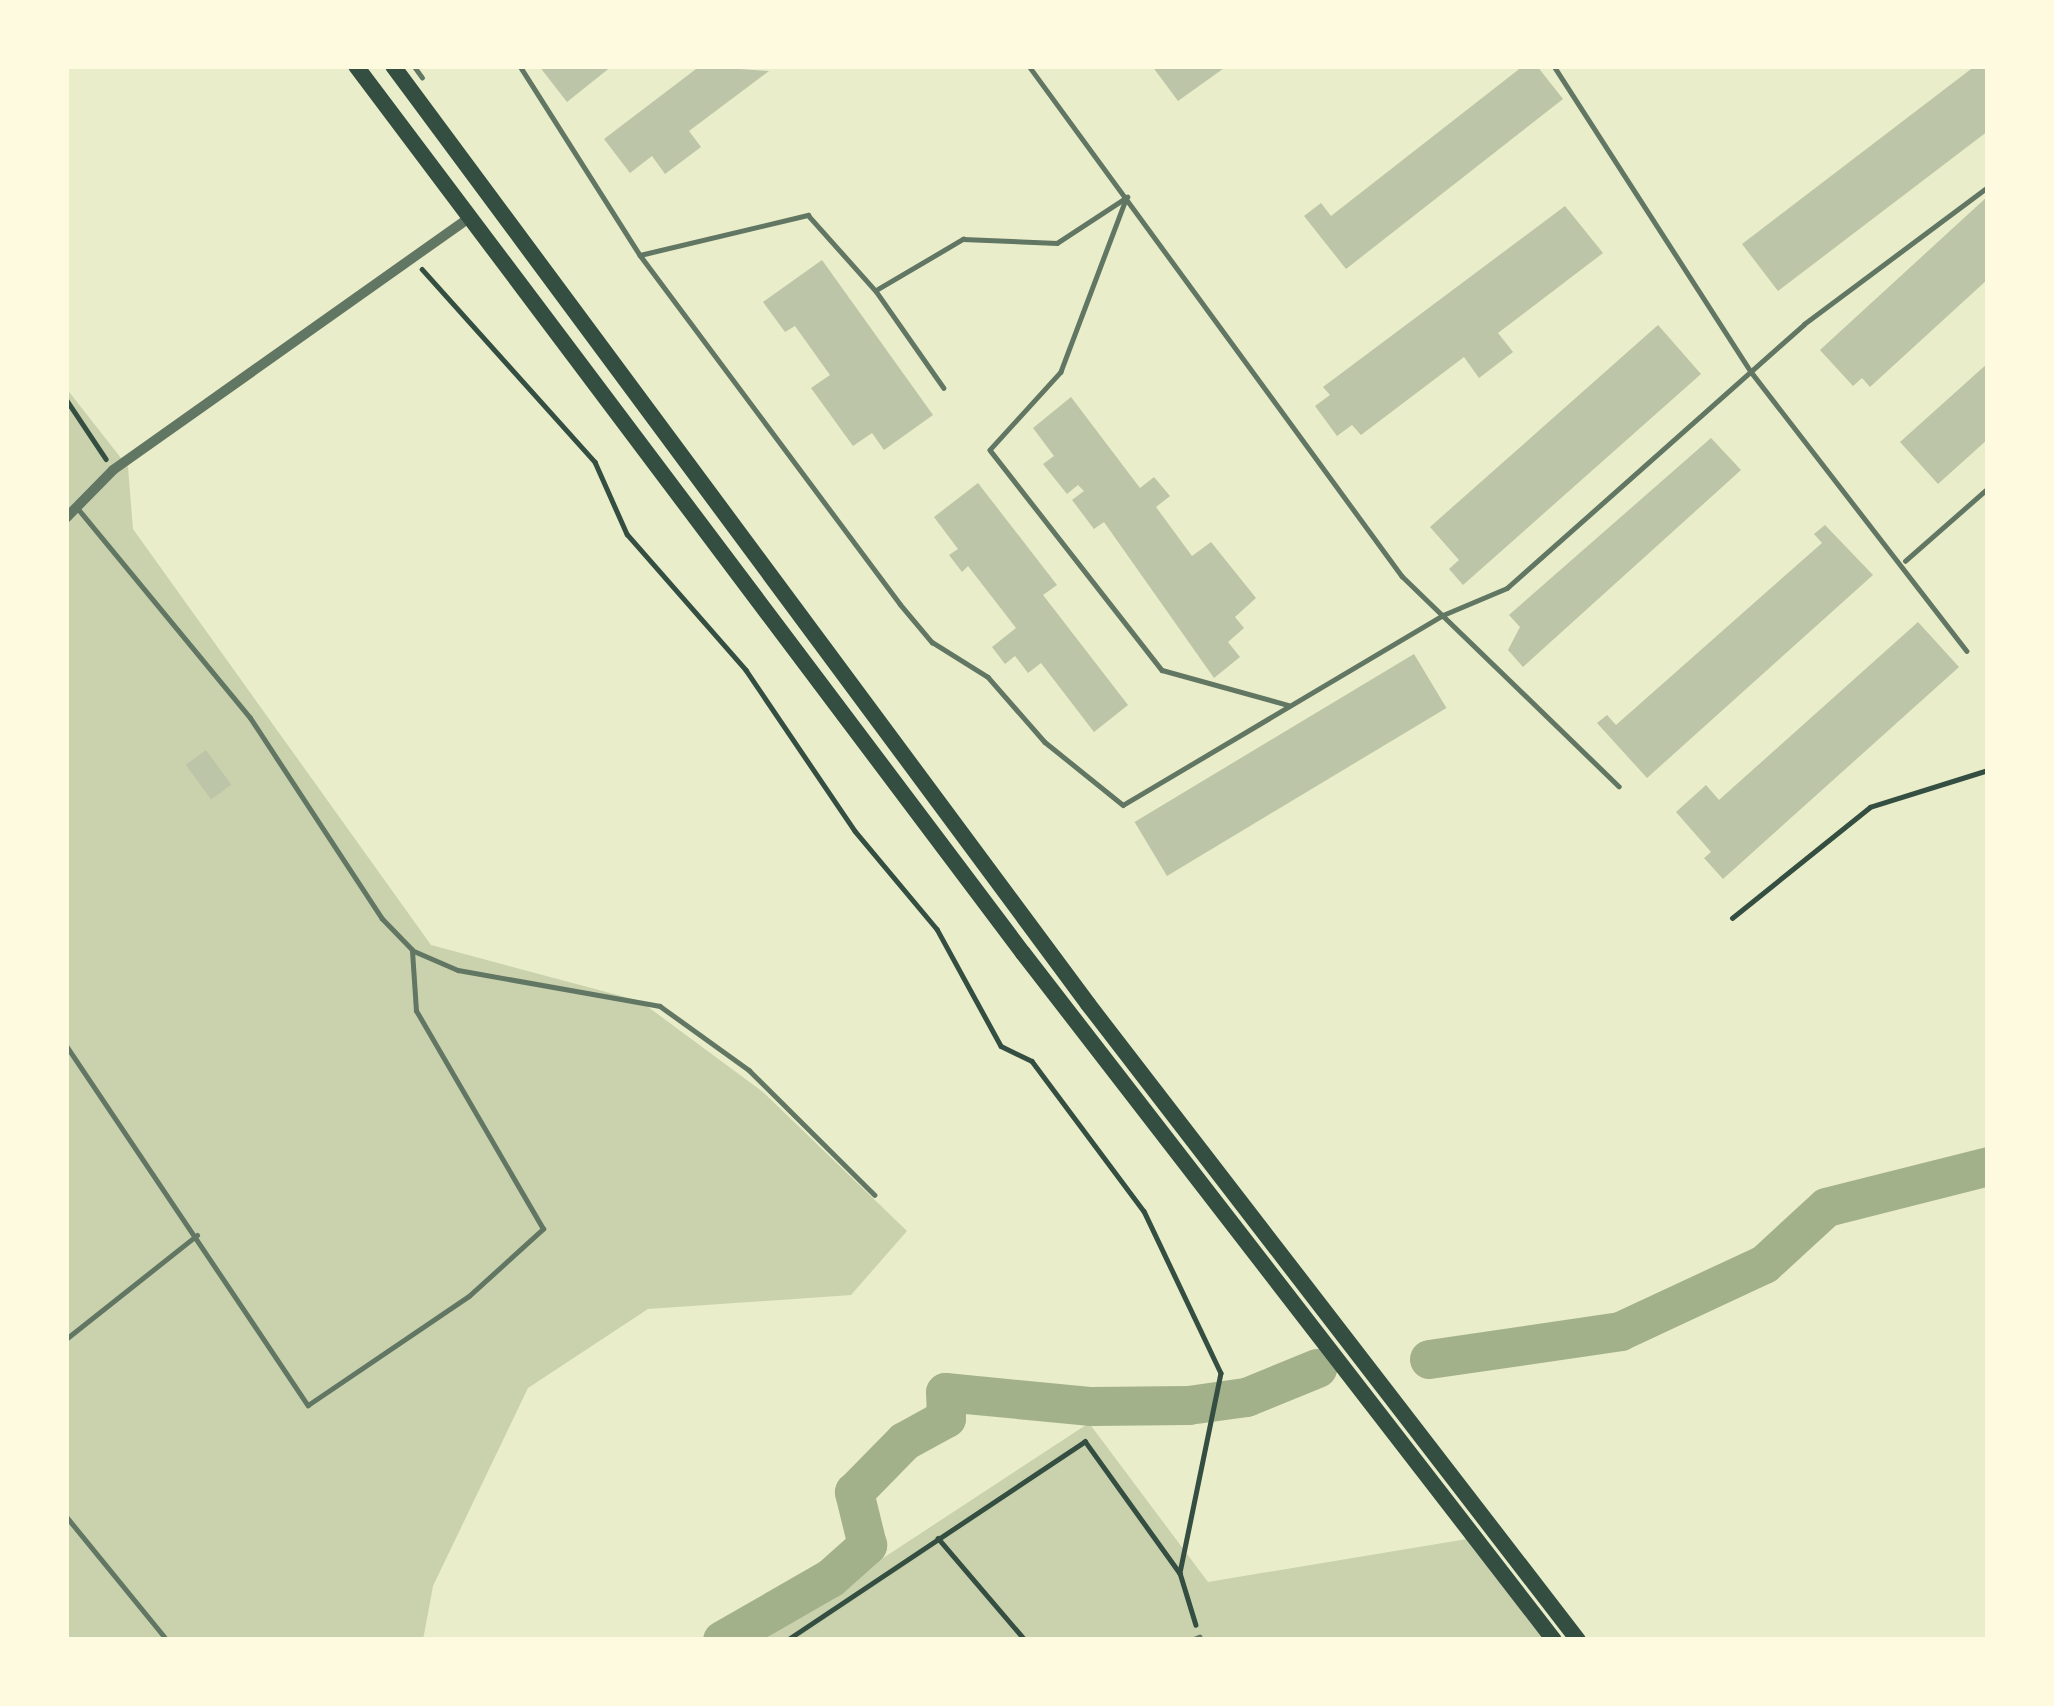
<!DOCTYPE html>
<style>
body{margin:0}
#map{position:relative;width:2054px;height:1706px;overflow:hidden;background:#e9edc9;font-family:"Nunito Sans",sans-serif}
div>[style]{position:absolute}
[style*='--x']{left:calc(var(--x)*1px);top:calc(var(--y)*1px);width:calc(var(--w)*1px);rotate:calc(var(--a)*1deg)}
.green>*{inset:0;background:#cad2ad}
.river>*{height:39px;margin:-19.5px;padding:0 19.5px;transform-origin:19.5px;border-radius:19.5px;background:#a3b18a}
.building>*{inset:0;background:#bcc5a7;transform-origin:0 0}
.path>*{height:4.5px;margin:-2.25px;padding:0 2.25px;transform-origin:2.25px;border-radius:2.25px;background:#344e41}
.service>*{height:4.5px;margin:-2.25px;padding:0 2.25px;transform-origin:2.25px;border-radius:2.25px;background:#617663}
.minor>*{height:10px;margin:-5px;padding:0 5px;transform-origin:5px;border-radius:5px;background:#617663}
.trunk>*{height:16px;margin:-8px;padding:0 8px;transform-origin:8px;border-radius:8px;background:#344e41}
span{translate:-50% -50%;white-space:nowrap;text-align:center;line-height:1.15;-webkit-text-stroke:10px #fefae0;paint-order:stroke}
.frame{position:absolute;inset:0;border:69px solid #fefae0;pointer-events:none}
</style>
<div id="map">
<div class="green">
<div style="clip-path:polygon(66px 388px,128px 467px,133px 529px,431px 945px,640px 1001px,763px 1092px,907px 1231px,851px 1295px,648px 1309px,528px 1388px,433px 1586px,423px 1640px,66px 1640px)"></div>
<div style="clip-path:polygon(1089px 1423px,1208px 1582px,1467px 1539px,1546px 1640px,758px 1640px)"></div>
</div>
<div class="river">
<div style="--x:1429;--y:1359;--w:193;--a:-8.3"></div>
<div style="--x:1620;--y:1331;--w:159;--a:-25"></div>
<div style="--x:1764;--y:1264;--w:84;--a:-42.6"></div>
<div style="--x:1826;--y:1207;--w:167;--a:-14.2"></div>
<div style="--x:722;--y:1640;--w:125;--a:-29.9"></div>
<div style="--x:830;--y:1578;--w:50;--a:-41.7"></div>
<div style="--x:867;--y:1545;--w:55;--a:-103.8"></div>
<div style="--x:854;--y:1492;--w:71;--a:-45.6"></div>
<div style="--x:904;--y:1441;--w:48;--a:-28.7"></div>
<div style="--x:946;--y:1418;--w:26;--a:-92"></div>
<div style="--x:945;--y:1392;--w:147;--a:5.5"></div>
<div style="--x:1091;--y:1406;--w:97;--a:-0.6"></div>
<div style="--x:1188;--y:1405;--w:59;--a:-7.9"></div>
<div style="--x:1246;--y:1397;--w:77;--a:-22.2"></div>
</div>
<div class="building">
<div style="clip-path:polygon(539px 66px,612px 66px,567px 102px)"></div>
<div style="clip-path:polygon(700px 66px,769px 71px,689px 131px,701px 147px,665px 174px,652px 156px,630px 173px,604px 139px)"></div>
<div style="clip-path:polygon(1152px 66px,1227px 66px,1178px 101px)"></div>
<div style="clip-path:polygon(1523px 66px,1537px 66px,1563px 99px,1346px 269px,1304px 216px,1321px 203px,1331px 216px)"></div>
<div style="clip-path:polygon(1975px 66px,1988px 66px,1988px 131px,1778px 291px,1742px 244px)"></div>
<div style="clip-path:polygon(1988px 196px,1988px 279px,1870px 387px,1862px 378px,1853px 386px,1820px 350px)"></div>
<div style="clip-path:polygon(1565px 206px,1603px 253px,1498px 333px,1513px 352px,1479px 378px,1464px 357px,1361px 435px,1352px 425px,1337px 436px,1315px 406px,1330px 395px,1323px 387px)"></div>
<div style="clip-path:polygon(822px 260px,933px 415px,884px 450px,872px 433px,853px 446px,811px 388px,830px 375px,795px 326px,785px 332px,763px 302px)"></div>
<div style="clip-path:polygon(1658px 325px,1701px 374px,1463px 585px,1449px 569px,1459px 560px,1430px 527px)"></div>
<div style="clip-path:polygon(1988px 363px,1988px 439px,1938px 484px,1900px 442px)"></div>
<div style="clip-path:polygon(1071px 397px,1140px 488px,1154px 477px,1170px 496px,1156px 507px,1192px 556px,1211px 542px,1256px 598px,1235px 617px,1244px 628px,1228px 642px,1240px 657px,1214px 678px,1104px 522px,1094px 529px,1072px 500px,1084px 491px,1078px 485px,1067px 494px,1043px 464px,1054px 456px,1033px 428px)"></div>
<div style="clip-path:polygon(1711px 438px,1741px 470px,1523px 667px,1508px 650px,1520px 627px,1509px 615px)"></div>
<div style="clip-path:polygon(978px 483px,1057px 585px,1043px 595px,1128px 705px,1094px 732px,1041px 663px,1028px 673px,1015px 656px,1005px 664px,992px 647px,1016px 628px,968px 566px,962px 572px,949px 555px,958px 549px,934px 517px)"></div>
<div style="clip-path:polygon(1825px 525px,1873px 575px,1647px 778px,1597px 723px,1607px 715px,1616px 725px,1822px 543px,1814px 534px)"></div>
<div style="clip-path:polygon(1918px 622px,1959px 667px,1723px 879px,1704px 858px,1711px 852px,1676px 812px,1706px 785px,1719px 800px)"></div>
<div style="left:1414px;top:654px;width:63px;height:326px;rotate:59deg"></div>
<div style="left:206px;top:750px;width:43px;height:25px;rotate:54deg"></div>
</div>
<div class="path">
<div style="--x:422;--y:269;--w:259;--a:48.1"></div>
<div style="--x:595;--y:462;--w:79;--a:66"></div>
<div style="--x:627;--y:534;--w:181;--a:48.8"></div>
<div style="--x:746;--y:670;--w:194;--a:55.9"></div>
<div style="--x:855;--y:831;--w:128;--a:50.1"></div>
<div style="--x:937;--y:929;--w:133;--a:61.3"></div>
<div style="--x:1001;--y:1046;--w:34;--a:26"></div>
<div style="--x:1032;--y:1061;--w:187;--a:53.3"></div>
<div style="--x:1144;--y:1211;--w:179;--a:64.6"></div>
<div style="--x:1221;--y:1373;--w:204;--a:101.6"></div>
<div style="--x:66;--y:399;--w:72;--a:56.3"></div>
<div style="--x:1732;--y:918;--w:177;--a:-38.8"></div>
<div style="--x:1870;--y:807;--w:124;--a:-17.4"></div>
<div style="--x:938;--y:1538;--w:134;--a:49.5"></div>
<div style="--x:787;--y:1640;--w:358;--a:-33.7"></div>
<div style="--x:1085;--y:1441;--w:163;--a:54.3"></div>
<div style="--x:1180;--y:1573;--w:54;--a:72.9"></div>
</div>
<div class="service">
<div style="--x:414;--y:66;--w:14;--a:54"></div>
<div style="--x:520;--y:66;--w:224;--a:57.6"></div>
<div style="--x:640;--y:255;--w:435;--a:53.3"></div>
<div style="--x:900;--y:604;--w:50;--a:49.9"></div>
<div style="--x:932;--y:642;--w:66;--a:32"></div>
<div style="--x:988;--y:677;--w:86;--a:48.8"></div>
<div style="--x:1045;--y:742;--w:100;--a:38.9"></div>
<div style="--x:1123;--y:805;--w:372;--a:-30.7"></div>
<div style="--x:1443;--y:615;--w:69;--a:-22.9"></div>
<div style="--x:1507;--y:588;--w:397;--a:-41.6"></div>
<div style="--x:1804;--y:324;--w:229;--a:-36.7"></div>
<div style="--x:1029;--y:66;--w:632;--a:53.82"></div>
<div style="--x:1402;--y:576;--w:302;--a:44.1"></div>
<div style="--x:1554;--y:66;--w:365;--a:57.2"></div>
<div style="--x:1752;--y:373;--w:351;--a:52.3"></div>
<div style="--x:1127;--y:197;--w:187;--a:110.7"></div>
<div style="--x:1061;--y:372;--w:105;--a:132.3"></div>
<div style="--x:990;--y:450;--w:279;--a:52"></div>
<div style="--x:1162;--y:670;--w:131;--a:15.5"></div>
<div style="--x:640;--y:255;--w:173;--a:-13.4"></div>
<div style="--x:808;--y:215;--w:102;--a:48.2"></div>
<div style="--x:876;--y:291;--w:118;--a:55"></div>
<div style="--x:878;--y:289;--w:99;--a:-30.5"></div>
<div style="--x:963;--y:239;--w:94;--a:2.4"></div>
<div style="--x:1057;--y:243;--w:84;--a:-33.3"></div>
<div style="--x:1905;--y:561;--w:111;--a:-41.3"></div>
<div style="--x:414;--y:951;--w:48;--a:23.4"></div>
<div style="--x:458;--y:970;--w:205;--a:10.1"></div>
<div style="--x:660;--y:1006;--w:110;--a:35.7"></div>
<div style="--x:749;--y:1070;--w:177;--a:44.8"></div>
<div style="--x:66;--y:1045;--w:434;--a:56.1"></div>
<div style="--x:308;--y:1405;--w:194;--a:-34.1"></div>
<div style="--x:469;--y:1296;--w:100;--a:-42.2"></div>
<div style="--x:543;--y:1229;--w:252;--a:-120.2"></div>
<div style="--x:416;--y:1011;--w:61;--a:-93.8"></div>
<div style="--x:412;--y:950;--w:43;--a:-134.1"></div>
<div style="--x:382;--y:919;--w:240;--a:-123.3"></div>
<div style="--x:250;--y:718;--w:271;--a:-129.5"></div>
<div style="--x:66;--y:1339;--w:167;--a:-38.4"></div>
<div style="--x:66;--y:1516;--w:160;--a:50.8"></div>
<div style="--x:1191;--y:1640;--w:9;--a:-21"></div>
</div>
<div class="minor">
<div style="--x:66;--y:518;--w:67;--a:-45.6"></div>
<div style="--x:113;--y:470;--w:436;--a:-35.3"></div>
</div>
<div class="trunk">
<div style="--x:356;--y:66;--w:1110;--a:53.06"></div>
<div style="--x:1023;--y:953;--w:868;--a:52.3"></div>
<div style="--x:393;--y:66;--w:1167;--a:53.46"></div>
<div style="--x:1088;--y:1004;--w:803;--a:52.39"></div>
</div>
<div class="frame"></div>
</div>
